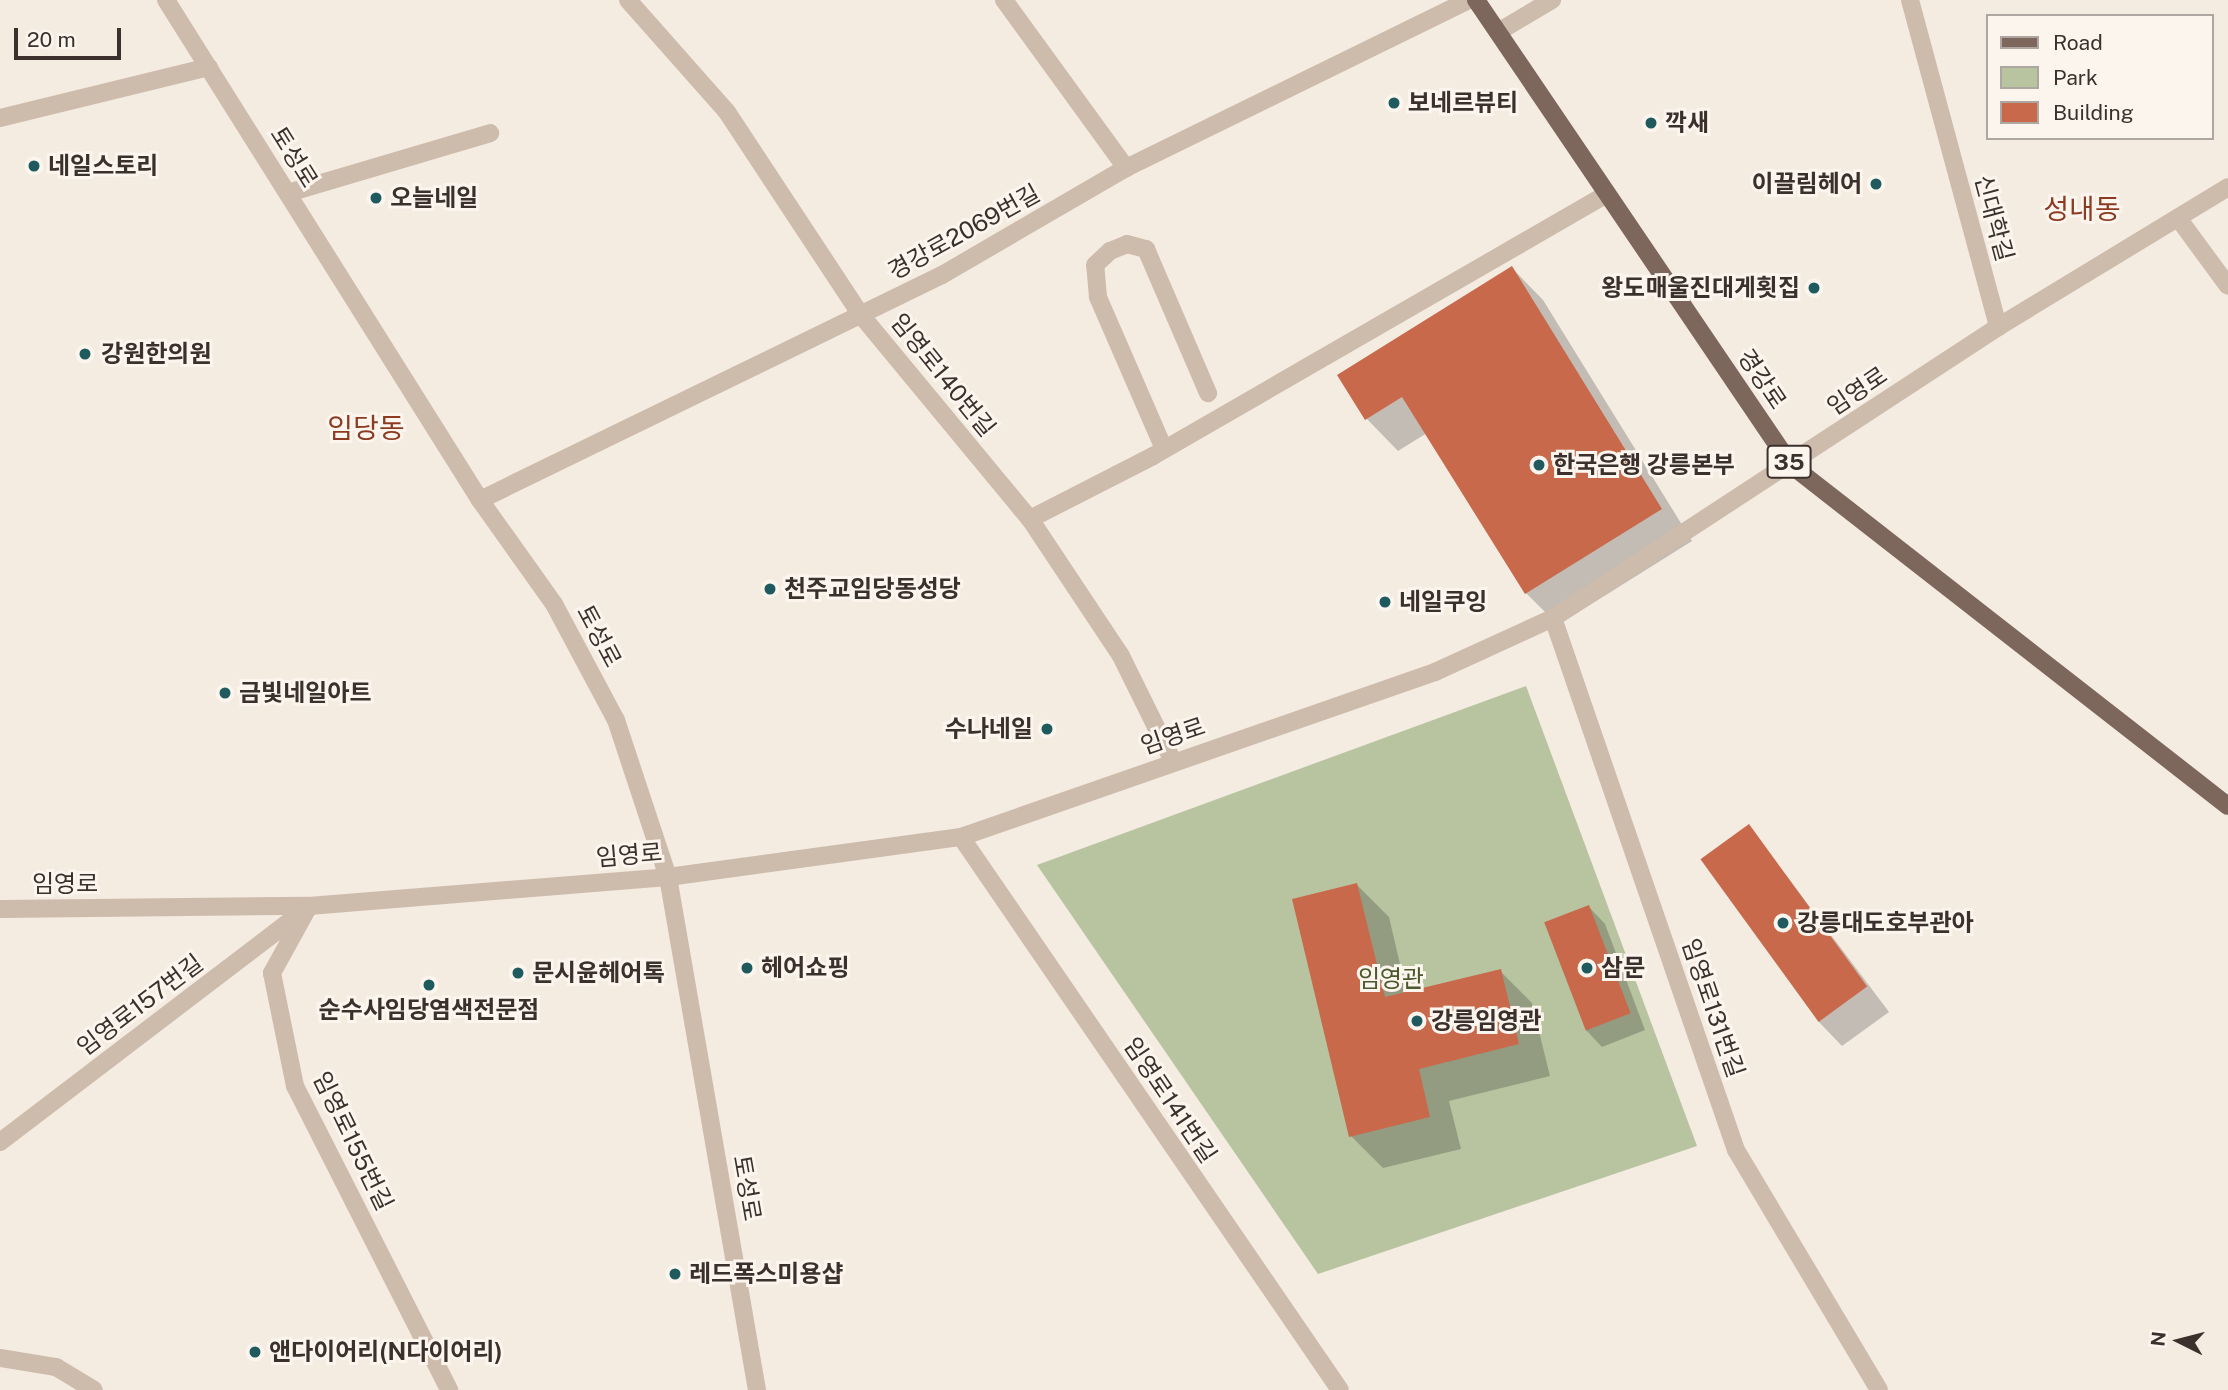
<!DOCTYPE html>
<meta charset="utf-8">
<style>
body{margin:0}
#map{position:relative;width:2228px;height:1390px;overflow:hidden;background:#f4ebe1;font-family:"Public Sans","Noto Sans KR",sans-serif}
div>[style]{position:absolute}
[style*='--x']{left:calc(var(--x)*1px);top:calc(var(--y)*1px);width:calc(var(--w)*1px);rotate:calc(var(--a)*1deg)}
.green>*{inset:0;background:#b8c4a0}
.shadow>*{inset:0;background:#0003}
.building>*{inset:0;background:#c8694b;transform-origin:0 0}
.minor>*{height:18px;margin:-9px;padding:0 9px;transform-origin:9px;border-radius:9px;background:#cdbbac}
.major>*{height:18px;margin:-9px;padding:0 9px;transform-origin:9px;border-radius:9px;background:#7d675c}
.dots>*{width:19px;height:19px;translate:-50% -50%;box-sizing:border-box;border:4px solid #fbf5ee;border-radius:50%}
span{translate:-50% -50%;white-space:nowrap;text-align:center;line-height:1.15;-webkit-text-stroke:6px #fbf5ee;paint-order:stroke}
.shield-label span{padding:2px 5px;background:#fbf5ee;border:2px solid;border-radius:5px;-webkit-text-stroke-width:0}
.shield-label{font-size:23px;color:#3b302b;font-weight:700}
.poi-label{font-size:24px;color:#3b302b;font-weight:700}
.left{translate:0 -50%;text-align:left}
.right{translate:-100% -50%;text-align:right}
.street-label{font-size:24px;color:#3b302b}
.park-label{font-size:24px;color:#4a5a2e}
.quarter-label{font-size:28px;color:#8c3b22}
.legend{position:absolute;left:1986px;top:14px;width:228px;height:126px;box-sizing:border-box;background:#fbf5ee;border:2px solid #aea6a0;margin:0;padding:9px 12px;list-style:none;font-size:21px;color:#3b302b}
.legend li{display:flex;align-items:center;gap:14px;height:35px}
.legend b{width:35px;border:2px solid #aea6a0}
.north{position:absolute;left:2144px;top:1306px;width:70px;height:70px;-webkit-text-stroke:5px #fbf5ee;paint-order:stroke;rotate:276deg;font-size:19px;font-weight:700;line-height:28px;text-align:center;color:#3b302b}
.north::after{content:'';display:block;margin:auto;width:24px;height:32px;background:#3b302b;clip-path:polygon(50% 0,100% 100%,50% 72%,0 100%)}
.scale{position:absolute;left:14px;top:28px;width:107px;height:32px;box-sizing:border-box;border:4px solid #3b302b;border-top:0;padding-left:9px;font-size:21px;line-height:24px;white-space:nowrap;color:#3b302b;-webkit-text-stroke:5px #fbf5ee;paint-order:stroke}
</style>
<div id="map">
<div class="green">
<div style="clip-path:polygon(1526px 686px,1697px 1146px,1318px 1274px,1037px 865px)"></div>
</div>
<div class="shadow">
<div style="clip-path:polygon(1512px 268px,1543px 300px,1692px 541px,1558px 625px,1526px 593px,1427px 433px,1398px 451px,1367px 419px,1340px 375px)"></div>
<div style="clip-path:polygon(1749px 826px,1889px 1012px,1842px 1046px,1818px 1021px,1703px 859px)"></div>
<div style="clip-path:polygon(1357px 885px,1389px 917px,1407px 994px,1500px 971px,1532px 1003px,1550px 1076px,1449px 1101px,1461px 1149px,1383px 1168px,1351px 1136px)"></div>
<div style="clip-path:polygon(1589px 907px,1605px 924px,1645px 1030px,1602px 1047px,1586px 1030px)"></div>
</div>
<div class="building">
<div style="clip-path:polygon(1512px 266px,1662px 509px,1525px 594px,1402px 397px,1365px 420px,1337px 375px)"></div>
<div style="left:1749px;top:824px;width:201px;height:60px;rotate:54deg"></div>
<div style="clip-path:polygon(1357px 883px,1385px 997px,1501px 969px,1519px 1044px,1419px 1069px,1430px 1117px,1349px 1137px,1292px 899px)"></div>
<div style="left:1589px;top:905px;width:116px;height:48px;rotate:69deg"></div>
</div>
<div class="minor">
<div style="--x:166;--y:0;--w:590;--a:57.87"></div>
<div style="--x:480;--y:500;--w:128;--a:54.6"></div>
<div style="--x:554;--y:604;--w:132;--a:61.9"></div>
<div style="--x:616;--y:720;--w:165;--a:71.7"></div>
<div style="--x:668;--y:877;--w:521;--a:80.16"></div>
<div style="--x:628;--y:0;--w:149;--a:48.5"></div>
<div style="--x:727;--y:112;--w:243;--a:56.6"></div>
<div style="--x:861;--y:315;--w:265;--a:50.4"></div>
<div style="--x:1030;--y:519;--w:164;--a:56.4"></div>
<div style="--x:1121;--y:656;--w:117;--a:63.7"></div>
<div style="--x:1004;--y:0;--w:208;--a:54"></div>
<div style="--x:1910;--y:0;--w:339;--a:74.9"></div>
<div style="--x:1498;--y:32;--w:63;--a:-30.7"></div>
<div style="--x:0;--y:118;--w:215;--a:-13.7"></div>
<div style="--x:288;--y:193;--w:211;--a:-16.5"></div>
<div style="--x:2181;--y:222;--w:79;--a:53.7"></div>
<div style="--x:1164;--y:449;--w:166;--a:-113.5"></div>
<div style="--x:1098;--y:297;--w:32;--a:-95"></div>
<div style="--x:1095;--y:265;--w:21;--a:-43"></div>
<div style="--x:1110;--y:251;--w:18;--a:-22"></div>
<div style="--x:1127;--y:244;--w:20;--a:15"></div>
<div style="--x:1146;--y:249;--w:157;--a:66.7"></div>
<div style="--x:480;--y:500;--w:514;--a:-25.97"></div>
<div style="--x:942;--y:275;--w:213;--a:-30.2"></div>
<div style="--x:1126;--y:168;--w:382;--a:-26.1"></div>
<div style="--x:1030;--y:519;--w:138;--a:-27.1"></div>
<div style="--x:1153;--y:456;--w:524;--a:-29.99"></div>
<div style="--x:1553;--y:618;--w:563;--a:71.02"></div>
<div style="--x:1736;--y:1150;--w:279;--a:59.2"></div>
<div style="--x:961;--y:837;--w:670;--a:55.58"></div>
<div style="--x:309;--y:906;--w:77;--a:118.9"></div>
<div style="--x:272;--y:973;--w:115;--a:78.5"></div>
<div style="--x:295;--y:1086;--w:341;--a:63.1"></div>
<div style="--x:0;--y:909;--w:309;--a:-0.6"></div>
<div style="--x:309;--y:906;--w:360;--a:-4.6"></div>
<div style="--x:668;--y:877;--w:296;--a:-7.8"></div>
<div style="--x:961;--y:837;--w:502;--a:-19.19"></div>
<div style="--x:1435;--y:672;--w:130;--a:-24.6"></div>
<div style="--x:1553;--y:618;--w:532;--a:-33.18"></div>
<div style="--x:1998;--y:327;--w:269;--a:-31.3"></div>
<div style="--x:0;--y:1142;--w:382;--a:-37.3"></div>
<div style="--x:0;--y:1358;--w:57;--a:9.1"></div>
<div style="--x:56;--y:1367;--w:44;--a:31.2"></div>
</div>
<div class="major">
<div style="--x:1476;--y:0;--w:562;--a:55.89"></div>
<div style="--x:1791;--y:465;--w:554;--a:37.97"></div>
</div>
<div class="dots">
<div style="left:1394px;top:103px;background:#1f5a5e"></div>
<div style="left:1651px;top:123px;background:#1f5a5e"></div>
<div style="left:34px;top:166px;background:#1f5a5e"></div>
<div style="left:1876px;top:184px;background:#1f5a5e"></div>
<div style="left:376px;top:198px;background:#1f5a5e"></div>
<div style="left:1814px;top:288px;background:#1f5a5e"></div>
<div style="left:85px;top:354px;background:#1f5a5e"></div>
<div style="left:1539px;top:465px;background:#1f5a5e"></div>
<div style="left:770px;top:589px;background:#1f5a5e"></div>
<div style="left:1385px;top:602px;background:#1f5a5e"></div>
<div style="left:225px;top:693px;background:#1f5a5e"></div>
<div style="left:1047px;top:729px;background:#1f5a5e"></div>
<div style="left:1783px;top:923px;background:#1f5a5e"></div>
<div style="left:747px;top:968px;background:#1f5a5e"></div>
<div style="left:1587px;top:968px;background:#1f5a5e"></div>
<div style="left:518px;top:973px;background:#1f5a5e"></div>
<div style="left:429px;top:985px;background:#1f5a5e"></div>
<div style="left:1417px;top:1021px;background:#1f5a5e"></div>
<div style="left:675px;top:1274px;background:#1f5a5e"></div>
<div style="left:255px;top:1352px;background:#1f5a5e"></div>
</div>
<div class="shield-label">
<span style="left:1789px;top:462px">35</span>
</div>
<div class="poi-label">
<span class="left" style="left:1408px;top:103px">보네르뷰티</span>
<span class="left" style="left:1665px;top:123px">깍새</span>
<span class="left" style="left:48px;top:166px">네일스토리</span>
<span class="right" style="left:1862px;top:184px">이끌림헤어</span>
<span class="left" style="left:390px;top:198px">오늘네일</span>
<span class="right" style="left:1800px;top:288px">왕도매울진대게횟집</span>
<span class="left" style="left:101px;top:354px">강원한의원</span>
<span class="left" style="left:1553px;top:465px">한국은행 강릉본부</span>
<span class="left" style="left:784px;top:589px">천주교임당동성당</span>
<span class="left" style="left:1399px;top:602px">네일쿠잉</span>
<span class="left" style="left:239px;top:693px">금빛네일아트</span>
<span class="right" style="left:1033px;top:729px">수나네일</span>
<span class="left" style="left:1797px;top:923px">강릉대도호부관아</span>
<span class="left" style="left:761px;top:968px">헤어쇼핑</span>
<span class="left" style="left:1601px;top:968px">삼문</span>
<span class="left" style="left:532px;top:973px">문시윤헤어톡</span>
<span style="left:429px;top:1010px">순수사임당염색전문점</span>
<span class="left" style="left:1431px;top:1021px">강릉임영관</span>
<span class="left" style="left:689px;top:1274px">레드폭스미용샵</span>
<span class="left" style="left:269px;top:1352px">앤다이어리(N다이어리)</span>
</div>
<div class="street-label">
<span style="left:294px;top:157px;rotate:58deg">토성로</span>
<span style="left:1994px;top:218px;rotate:75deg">신대학길</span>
<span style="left:964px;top:232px;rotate:-29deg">경강로2069번길</span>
<span style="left:943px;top:375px;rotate:51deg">임영로140번길</span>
<span style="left:1762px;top:379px;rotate:56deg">경강로</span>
<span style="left:1857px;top:391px;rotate:-34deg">임영로</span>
<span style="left:599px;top:636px;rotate:62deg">토성로</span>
<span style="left:1173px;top:736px;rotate:-19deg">임영로</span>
<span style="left:629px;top:855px;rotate:-5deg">임영로</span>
<span style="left:65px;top:884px">임영로</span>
<span style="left:140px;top:1005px;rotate:-37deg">임영로157번길</span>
<span style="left:1713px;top:1008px;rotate:71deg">임영로131번길</span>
<span style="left:1170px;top:1100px;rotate:56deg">임영로141번길</span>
<span style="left:353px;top:1141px;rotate:64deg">임영로155번길</span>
<span style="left:747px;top:1188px;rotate:80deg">토성로</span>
</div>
<div class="park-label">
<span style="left:1391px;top:979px">임영관</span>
</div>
<div class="quarter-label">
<span style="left:2082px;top:209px">성내동</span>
<span style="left:366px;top:428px">임당동</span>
</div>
<ul class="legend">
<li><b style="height:9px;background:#7d675c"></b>Road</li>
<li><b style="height:19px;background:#b8c4a0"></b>Park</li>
<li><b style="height:19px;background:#c8694b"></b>Building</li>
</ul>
<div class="north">N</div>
<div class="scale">20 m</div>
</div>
